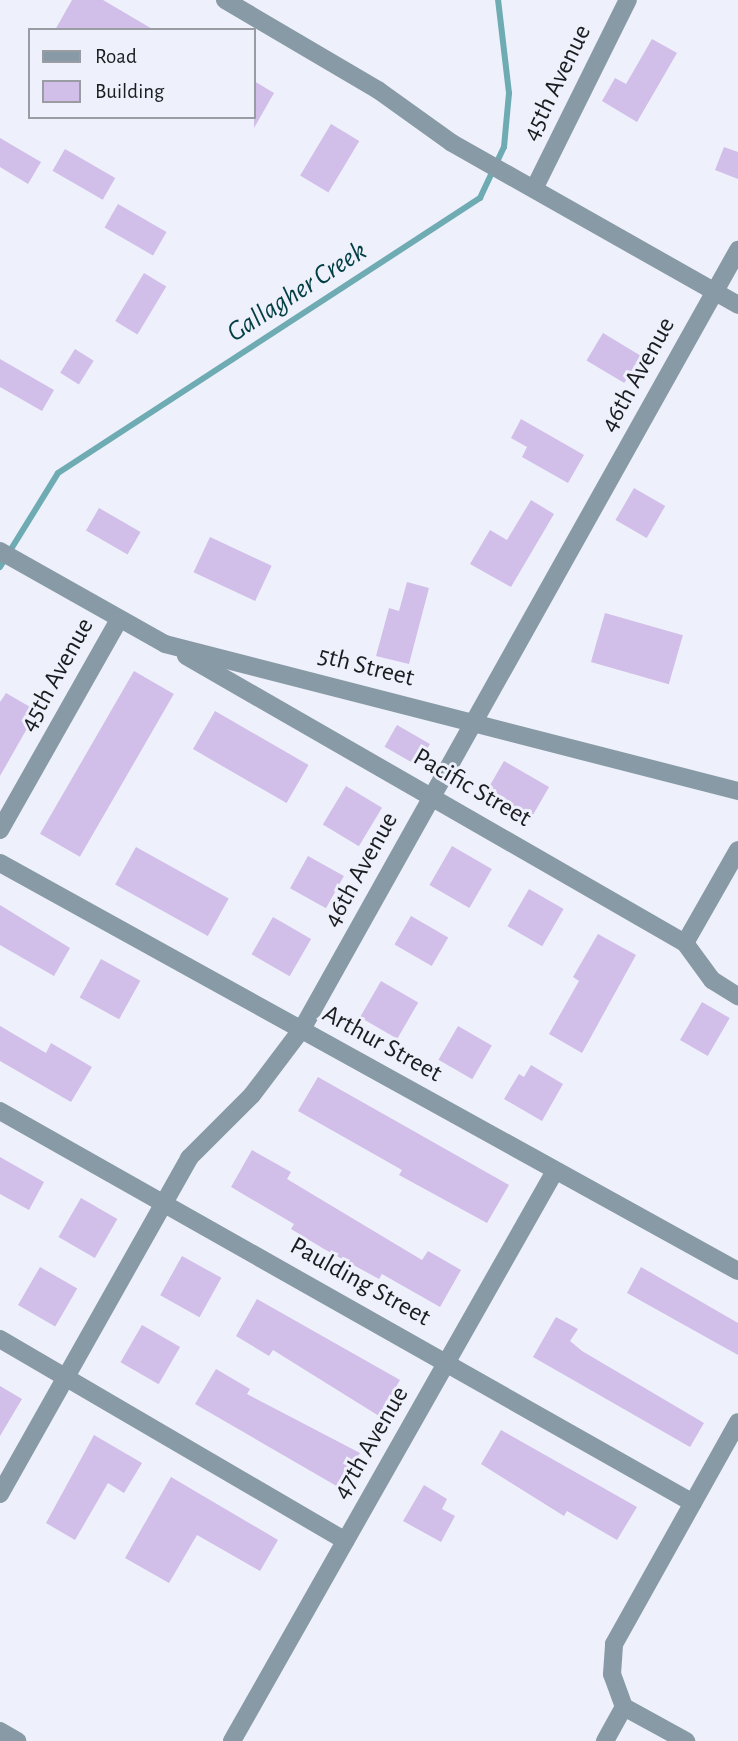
<!DOCTYPE html>
<style>
body{margin:0}
#map{position:relative;width:738px;height:1741px;overflow:hidden;background:#eef1fb;font-family:"Alegreya Sans",sans-serif}
div>[style]{position:absolute}
[style*='--x']{left:calc(var(--x)*1px);top:calc(var(--y)*1px);width:calc(var(--w)*1px);rotate:calc(var(--a)*1deg)}
.stream>*{height:6px;margin:-3px;padding:0 3px;transform-origin:3px;border-radius:3px;background:#6fabb2}
.building>*{inset:0;background:#d1bee9;transform-origin:0 0}
.minor>*{height:18px;margin:-9px;padding:0 9px;transform-origin:9px;border-radius:9px;background:#879aa6}
span{translate:-50% -50%;white-space:nowrap;text-align:center;line-height:1.15;-webkit-text-stroke:6px #eef1fb;paint-order:stroke}
.street-label{font-size:26px;color:#1b1c1f}
.water-label{font-size:28px;color:#023e43;font-style:italic}
.legend{position:absolute;left:28px;top:28px;width:228px;height:91px;box-sizing:border-box;background:#eef1fb;border:2px solid #9a9ca3;margin:0;padding:9px 12px;list-style:none;font-size:21px;color:#1b1c1f}
.legend li{display:flex;align-items:center;gap:14px;height:35px}
.legend b{width:35px;border:2px solid #9a9ca3}
</style>
<div id="map">
<div class="stream">
<div style="--x:0;--y:567;--w:110;--a:-58.3"></div>
<div style="--x:58;--y:473;--w:504;--a:-33.09"></div>
<div style="--x:480;--y:198;--w:56;--a:-64.8"></div>
<div style="--x:504;--y:147;--w:54;--a:-84.7"></div>
<div style="--x:509;--y:93;--w:94;--a:-96.7"></div>
</div>
<div class="building">
<div style="clip-path:polygon(72px 0,103px 0,154px 30px,55px 30px)"></div>
<div style="clip-path:polygon(652px 39px,677px 53px,637px 122px,602px 101px,615px 78px,626px 84px)"></div>
<div style="clip-path:polygon(254px 81px,274px 93px,254px 128px)"></div>
<div style="left:331px;top:124px;width:33px;height:60px;rotate:31deg"></div>
<div style="clip-path:polygon(0 138px,41px 162px,28px 184px,0 167px)"></div>
<div style="clip-path:polygon(724px 147px,738px 152px,738px 179px,715px 170px)"></div>
<div style="left:65px;top:149px;width:58px;height:25px;rotate:30deg"></div>
<div style="left:118px;top:204px;width:56px;height:27px;rotate:30deg"></div>
<div style="left:144px;top:273px;width:26px;height:56px;rotate:31deg"></div>
<div style="left:603px;top:333px;width:44px;height:32px;rotate:31deg"></div>
<div style="left:75px;top:349px;width:22px;height:28px;rotate:32deg"></div>
<div style="clip-path:polygon(0 359px,54px 390px,42px 411px,0 387px)"></div>
<div style="clip-path:polygon(521px 419px,584px 455px,568px 483px,522px 457px,527px 447px,511px 438px)"></div>
<div style="left:634px;top:488px;width:36px;height:37px;rotate:30deg"></div>
<div style="clip-path:polygon(531px 500px,554px 514px,511px 587px,470px 564px,490px 530px,507px 540px)"></div>
<div style="left:99px;top:508px;width:48px;height:26px;rotate:30deg"></div>
<div style="left:210px;top:537px;width:68px;height:39px;rotate:25deg"></div>
<div style="clip-path:polygon(407px 582px,429px 588px,409px 664px,376px 656px,389px 608px,399px 611px)"></div>
<div style="left:605px;top:613px;width:81px;height:51px;rotate:16deg"></div>
<div style="left:134px;top:671px;width:46px;height:188px;rotate:30deg"></div>
<div style="clip-path:polygon(6px 693px,37px 711px,0 776px,0 702px)"></div>
<div style="left:215px;top:711px;width:108px;height:44px;rotate:30deg"></div>
<div style="left:397px;top:725px;width:38px;height:25px;rotate:30deg"></div>
<div style="left:504px;top:761px;width:52px;height:34px;rotate:30deg"></div>
<div style="left:346px;top:786px;width:42px;height:45px;rotate:31deg"></div>
<div style="left:452px;top:846px;width:46px;height:45px;rotate:30deg"></div>
<div style="left:136px;top:847px;width:106px;height:43px;rotate:29deg"></div>
<div style="left:308px;top:856px;width:41px;height:37px;rotate:29deg"></div>
<div style="left:529px;top:889px;width:40px;height:43px;rotate:30deg"></div>
<div style="clip-path:polygon(0 905px,70px 948px,54px 976px,0 945px)"></div>
<div style="left:411px;top:916px;width:43px;height:33px;rotate:30deg"></div>
<div style="left:273px;top:917px;width:44px;height:43px;rotate:30deg"></div>
<div style="clip-path:polygon(598px 934px,636px 955px,582px 1053px,549px 1034px,579px 981px,573px 977px)"></div>
<div style="left:101px;top:959px;width:45px;height:44px;rotate:29deg"></div>
<div style="left:381px;top:981px;width:43px;height:42px;rotate:30deg"></div>
<div style="left:702px;top:1002px;width:32px;height:44px;rotate:30deg"></div>
<div style="clip-path:polygon(0 1026px,46px 1053px,51px 1043px,92px 1067px,71px 1102px,0 1061px)"></div>
<div style="left:458px;top:1026px;width:39px;height:39px;rotate:30deg"></div>
<div style="clip-path:polygon(531px 1065px,563px 1084px,542px 1121px,504px 1099px,519px 1074px,524px 1077px)"></div>
<div style="clip-path:polygon(318px 1077px,509px 1185px,487px 1223px,399px 1175px,402px 1170px,298px 1111px)"></div>
<div style="clip-path:polygon(252px 1150px,291px 1172px,287px 1179px,422px 1260px,428px 1251px,461px 1270px,440px 1307px,382px 1274px,379px 1279px,324px 1249px,291px 1229px,294px 1224px,231px 1187px)"></div>
<div style="clip-path:polygon(0 1157px,44px 1182px,29px 1210px,0 1194px)"></div>
<div style="left:81px;top:1198px;width:42px;height:45px;rotate:30deg"></div>
<div style="left:182px;top:1256px;width:45px;height:45px;rotate:29deg"></div>
<div style="left:40px;top:1267px;width:43px;height:44px;rotate:30deg"></div>
<div style="clip-path:polygon(641px 1267px,738px 1323px,738px 1355px,627px 1293px)"></div>
<div style="clip-path:polygon(257px 1299px,400px 1380px,379px 1416px,273px 1350px,269px 1356px,236px 1336px)"></div>
<div style="clip-path:polygon(556px 1317px,578px 1329px,570px 1341px,582px 1351px,704px 1423px,690px 1447px,533px 1357px)"></div>
<div style="left:142px;top:1325px;width:44px;height:43px;rotate:30deg"></div>
<div style="clip-path:polygon(216px 1369px,250px 1389px,247px 1394px,360px 1453px,340px 1488px,195px 1404px)"></div>
<div style="clip-path:polygon(0 1386px,22px 1399px,0 1436px)"></div>
<div style="clip-path:polygon(501px 1430px,637px 1507px,617px 1540px,567px 1511px,564px 1516px,481px 1464px)"></div>
<div style="clip-path:polygon(94px 1435px,142px 1463px,124px 1493px,108px 1483px,75px 1540px,46px 1523px)"></div>
<div style="clip-path:polygon(171px 1477px,278px 1540px,260px 1571px,197px 1535px,169px 1583px,125px 1558px)"></div>
<div style="clip-path:polygon(424px 1485px,447px 1499px,442px 1509px,455px 1516px,441px 1542px,403px 1521px)"></div>
</div>
<div class="minor">
<div style="--x:225;--y:0;--w:178;--a:30.5"></div>
<div style="--x:378;--y:90;--w:91;--a:35.6"></div>
<div style="--x:452;--y:143;--w:329;--a:29.5"></div>
<div style="--x:534;--y:189;--w:211;--a:-63.6"></div>
<div style="--x:0;--y:551;--w:189;--a:29.4"></div>
<div style="--x:165;--y:644;--w:592;--a:14.39"></div>
<div style="--x:186;--y:656;--w:576;--a:29.91"></div>
<div style="--x:685;--y:943;--w:46;--a:53.9"></div>
<div style="--x:712;--y:980;--w:31;--a:32"></div>
<div style="--x:0;--y:830;--w:241;--a:-60.5"></div>
<div style="--x:0;--y:863;--w:843;--a:28.94"></div>
<div style="--x:685;--y:943;--w:107;--a:-60.3"></div>
<div style="--x:0;--y:1111;--w:796;--a:29.49"></div>
<div style="--x:0;--y:1339;--w:400;--a:30.3"></div>
<div style="--x:0;--y:1494;--w:386;--a:-60.6"></div>
<div style="--x:189;--y:1158;--w:89;--a:-45"></div>
<div style="--x:252;--y:1095;--w:83;--a:-52.9"></div>
<div style="--x:302;--y:1029;--w:893;--a:-60.76"></div>
<div style="--x:624;--y:1707;--w:71;--a:28.7"></div>
<div style="--x:0;--y:1731;--w:20;--a:30"></div>
<div style="--x:232;--y:1741;--w:655;--a:-60.46"></div>
<div style="--x:605;--y:1741;--w:39;--a:-61"></div>
<div style="--x:624;--y:1707;--w:35;--a:-110"></div>
<div style="--x:612;--y:1674;--w:30;--a:-86"></div>
<div style="--x:614;--y:1644;--w:254;--a:-60.8"></div>
</div>
<div class="street-label">
<span style="left:557px;top:83px;rotate:-64deg">45th Avenue</span>
<span style="left:638px;top:375px;rotate:-61deg">46th Avenue</span>
<span style="left:366px;top:667px;rotate:14deg">5th Street</span>
<span style="left:57px;top:675px;rotate:-61deg">45th Avenue</span>
<span style="left:472px;top:788px;rotate:30deg">Pacific Street</span>
<span style="left:361px;top:870px;rotate:-61deg">46th Avenue</span>
<span style="left:382px;top:1044px;rotate:29deg">Arthur Street</span>
<span style="left:360px;top:1282px;rotate:29deg">Paulding Street</span>
<span style="left:371px;top:1443px;rotate:-60deg">47th Avenue</span>
</div>
<div class="water-label">
<span style="left:297px;top:292px;rotate:-33deg">Gallagher Creek</span>
</div>
<ul class="legend">
<li><b style="height:9px;background:#879aa6"></b>Road</li>
<li><b style="height:19px;background:#d1bee9"></b>Building</li>
</ul>
</div>
